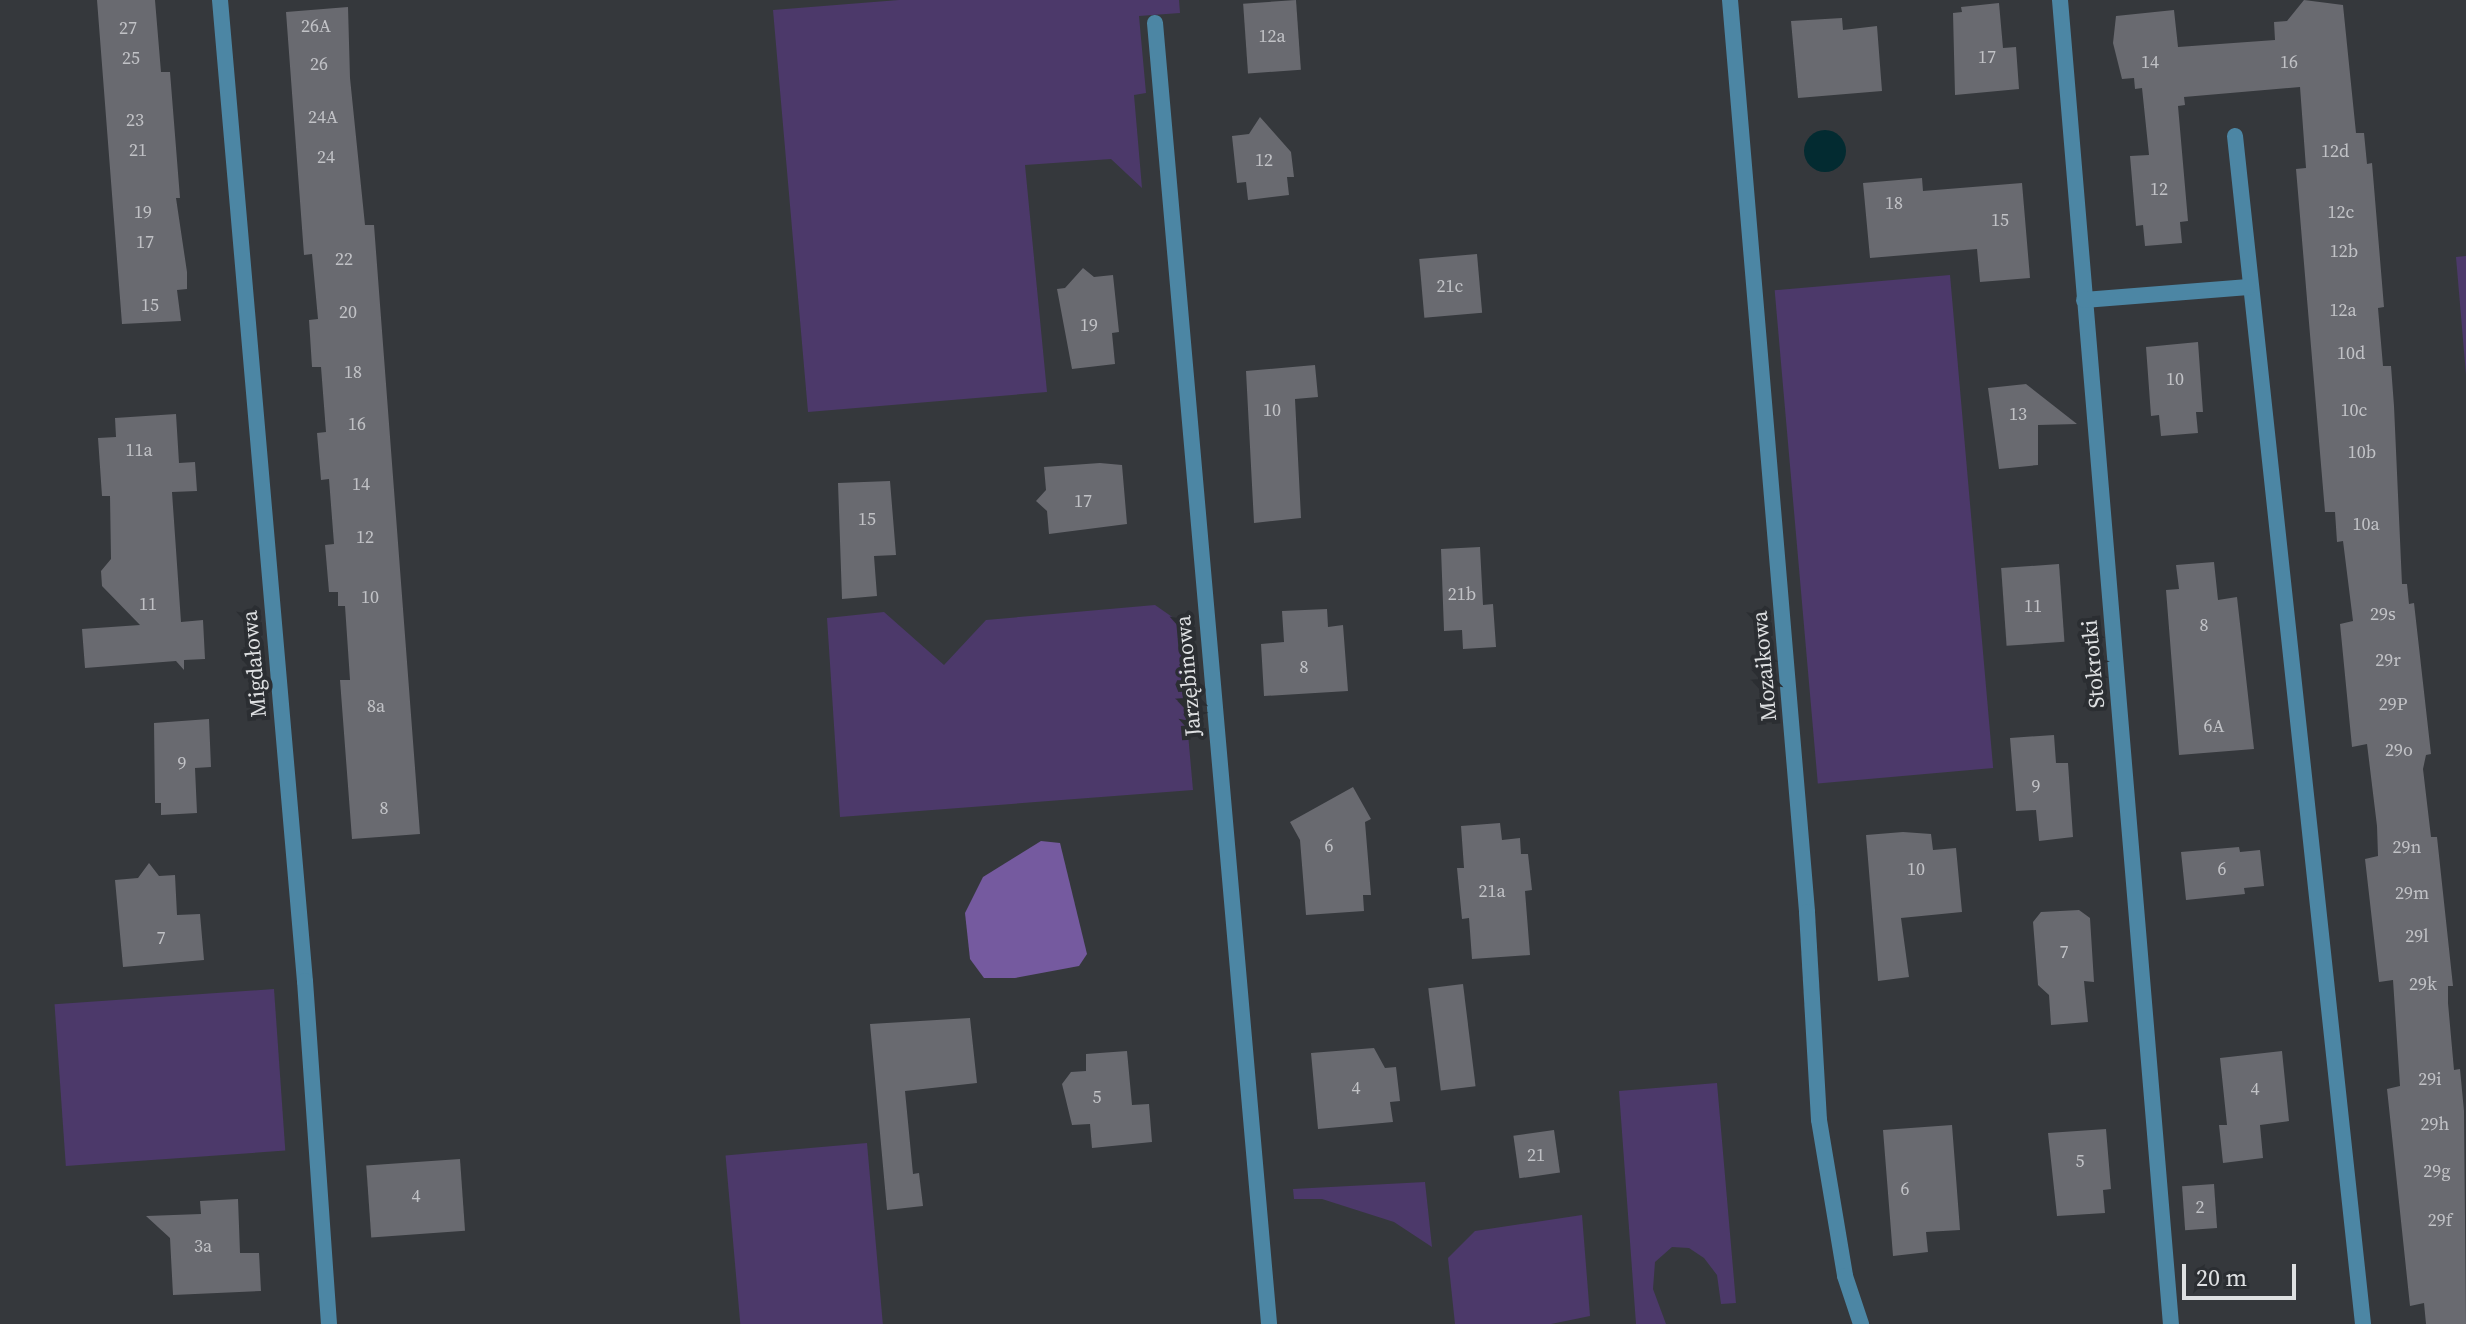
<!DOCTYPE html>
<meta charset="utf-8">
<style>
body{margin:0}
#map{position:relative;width:2466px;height:1324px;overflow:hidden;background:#35383c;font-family:"Source Serif 4",serif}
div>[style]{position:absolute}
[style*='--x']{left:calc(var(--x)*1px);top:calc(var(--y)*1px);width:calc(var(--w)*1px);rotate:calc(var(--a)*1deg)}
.green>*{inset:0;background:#4c396a;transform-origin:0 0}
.forest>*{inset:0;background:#755a9f}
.water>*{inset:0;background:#032b31}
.round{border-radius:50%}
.building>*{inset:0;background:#696a70;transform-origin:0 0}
.street>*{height:16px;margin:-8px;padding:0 8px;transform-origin:8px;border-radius:8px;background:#4c86a4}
span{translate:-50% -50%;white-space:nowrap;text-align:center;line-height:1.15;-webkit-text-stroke:8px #2b2e32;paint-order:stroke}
.number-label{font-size:18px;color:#c1c2c6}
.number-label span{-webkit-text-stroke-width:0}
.street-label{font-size:22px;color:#dee0e2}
.scale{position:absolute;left:2182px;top:1264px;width:114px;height:36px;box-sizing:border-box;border:4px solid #dee0e2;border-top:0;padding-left:10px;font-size:24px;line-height:28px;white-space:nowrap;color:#dee0e2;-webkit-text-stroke:6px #2b2e32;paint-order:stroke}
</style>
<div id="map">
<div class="green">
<div style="clip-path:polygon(899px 0,1179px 0,1180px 13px,1139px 16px,1146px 93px,1134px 95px,1142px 188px,1111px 159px,1025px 165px,1047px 392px,808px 412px,773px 10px)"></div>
<div style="clip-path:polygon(2466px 256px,2466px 375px,2456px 257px)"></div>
<div style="left:1950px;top:275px;width:495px;height:176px;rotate:85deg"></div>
<div style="clip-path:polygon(1155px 605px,1178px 621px,1193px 790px,840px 817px,827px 618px,884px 612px,944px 665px,986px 620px)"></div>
<div style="left:274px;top:989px;width:162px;height:220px;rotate:86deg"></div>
<div style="clip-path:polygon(1717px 1083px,1736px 1303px,1721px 1304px,1717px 1275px,1704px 1258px,1689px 1248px,1672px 1247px,1655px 1262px,1653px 1289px,1666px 1324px,1636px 1324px,1619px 1091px)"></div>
<div style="left:867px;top:1143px;width:182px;height:142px;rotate:85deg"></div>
<div style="clip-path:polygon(1425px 1182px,1432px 1247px,1394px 1222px,1322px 1199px,1294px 1199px,1293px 1189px)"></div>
<div style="clip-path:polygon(1582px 1215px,1590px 1316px,1551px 1324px,1455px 1324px,1448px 1258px,1475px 1231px)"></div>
</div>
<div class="forest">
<div style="clip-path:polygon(1041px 841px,1060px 843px,1087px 954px,1079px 966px,1015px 978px,984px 978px,970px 959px,965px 913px,983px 877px)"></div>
</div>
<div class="water">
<div class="round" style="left:1804px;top:130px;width:42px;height:42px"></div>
</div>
<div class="building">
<div style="clip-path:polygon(97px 0,155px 0,161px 72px,170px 72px,180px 198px,176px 198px,187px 272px,187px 289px,177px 290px,181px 321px,122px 324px)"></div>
<div style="left:1296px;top:0;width:70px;height:53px;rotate:86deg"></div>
<div style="clip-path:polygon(2304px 0,2343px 5px,2356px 133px,2364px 133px,2367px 164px,2372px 163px,2384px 307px,2378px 308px,2383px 366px,2391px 366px,2394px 406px,2402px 584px,2407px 584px,2409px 604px,2414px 603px,2431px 754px,2426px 755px,2423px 769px,2431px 837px,2437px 837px,2453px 986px,2448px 986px,2448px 1003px,2454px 1070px,2460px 1069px,2464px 1111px,2466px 1324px,2426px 1324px,2424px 1303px,2410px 1306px,2387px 1089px,2400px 1086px,2393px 980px,2379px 982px,2365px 859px,2378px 856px,2377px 826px,2367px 744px,2352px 747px,2340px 624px,2353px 621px,2343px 541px,2337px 542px,2335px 512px,2325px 512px,2296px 169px,2306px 168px,2300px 87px,2184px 97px,2185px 105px,2178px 106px,2188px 221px,2180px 222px,2182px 243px,2145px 246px,2143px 225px,2136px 226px,2130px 156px,2149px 155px,2142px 88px,2135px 89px,2134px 78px,2122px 79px,2113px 43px,2116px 16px,2174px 10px,2178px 47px,2275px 40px,2274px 22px,2287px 21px)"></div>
<div style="clip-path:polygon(1999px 3px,2003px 48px,2016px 47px,2019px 89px,1955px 95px,1953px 13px,1962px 12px,1961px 7px)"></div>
<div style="clip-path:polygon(348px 7px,350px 78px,365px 225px,374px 225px,420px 834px,352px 839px,340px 680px,350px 680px,345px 606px,338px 606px,338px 592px,329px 592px,325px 545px,334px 544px,329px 479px,321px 480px,317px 433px,326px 432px,321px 367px,312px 367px,309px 320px,318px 319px,312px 254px,304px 255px,286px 12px)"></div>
<div style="clip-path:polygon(1842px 18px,1843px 30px,1877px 26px,1882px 91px,1798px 98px,1791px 21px)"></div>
<div style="clip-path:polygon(1260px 117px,1291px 152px,1294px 177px,1287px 177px,1289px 195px,1248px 200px,1246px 182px,1237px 183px,1232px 136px,1249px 134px)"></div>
<div style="clip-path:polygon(1922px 178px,1923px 191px,2022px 183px,2030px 278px,1980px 282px,1977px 249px,1870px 258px,1863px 183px)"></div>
<div style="left:1477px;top:254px;width:59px;height:58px;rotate:85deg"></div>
<div style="clip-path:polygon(1083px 268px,1094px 277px,1113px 275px,1119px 332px,1112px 333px,1115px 364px,1072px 369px,1057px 289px,1065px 288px)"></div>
<div style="clip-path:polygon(2198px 342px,2203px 412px,2196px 412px,2198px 433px,2161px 436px,2159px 415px,2151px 416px,2146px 347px)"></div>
<div style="clip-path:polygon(1315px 365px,1318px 397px,1295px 399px,1301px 518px,1254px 523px,1246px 371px)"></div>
<div style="clip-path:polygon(2026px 384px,2077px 424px,2038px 425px,2038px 465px,1999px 469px,1988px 388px)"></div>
<div style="clip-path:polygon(176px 414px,179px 463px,195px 462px,197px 491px,172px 492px,181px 622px,203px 620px,205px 659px,184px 660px,184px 670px,176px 661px,85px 668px,82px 629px,140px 625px,102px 586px,101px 571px,111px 559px,110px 496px,102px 496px,98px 438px,116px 437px,115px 418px)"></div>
<div style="clip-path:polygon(1100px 463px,1122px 465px,1127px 524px,1049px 534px,1047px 511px,1036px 501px,1046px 490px,1044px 467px)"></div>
<div style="clip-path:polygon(890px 481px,896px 555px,874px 556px,877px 596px,842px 599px,838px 483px)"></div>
<div style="clip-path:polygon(1480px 547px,1483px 605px,1493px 604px,1496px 647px,1463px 649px,1462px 630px,1444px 631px,1441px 549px)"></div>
<div style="clip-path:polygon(2214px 562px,2218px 600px,2237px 597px,2254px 749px,2179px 755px,2166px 590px,2179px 589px,2176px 565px)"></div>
<div style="left:2059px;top:564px;width:78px;height:58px;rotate:86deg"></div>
<div style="clip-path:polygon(1327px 609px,1328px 627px,1343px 625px,1348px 691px,1264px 696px,1261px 644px,1284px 642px,1282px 611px)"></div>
<div style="clip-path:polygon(209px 719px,211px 767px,195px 768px,197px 813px,161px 815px,161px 803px,155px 803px,154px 723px)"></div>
<div style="clip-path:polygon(2054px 735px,2056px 763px,2068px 763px,2073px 837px,2039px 841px,2036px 810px,2016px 811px,2010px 738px)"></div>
<div style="clip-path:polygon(1353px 787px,1371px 819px,1365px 822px,1371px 895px,1363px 895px,1364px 911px,1306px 915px,1300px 840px,1290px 822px)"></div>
<div style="clip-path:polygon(1500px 823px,1502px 840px,1520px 838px,1521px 854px,1528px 854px,1532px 890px,1525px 891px,1530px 955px,1472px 959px,1469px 918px,1462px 919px,1457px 868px,1464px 868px,1461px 826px)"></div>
<div style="clip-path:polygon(1903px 832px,1931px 834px,1933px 850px,1956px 848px,1962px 912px,1901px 918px,1909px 977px,1878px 981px,1866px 835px)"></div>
<div style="clip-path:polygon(2239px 847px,2240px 852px,2260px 850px,2264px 886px,2244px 888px,2245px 894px,2186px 900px,2181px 852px)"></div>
<div style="clip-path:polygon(149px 863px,159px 876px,175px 875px,177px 915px,200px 914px,204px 960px,123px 967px,115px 880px,138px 878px)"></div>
<div style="clip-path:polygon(2079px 910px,2090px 918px,2094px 982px,2084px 981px,2088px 1022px,2051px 1025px,2049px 995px,2038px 985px,2033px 922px,2041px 912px)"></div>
<div style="left:1463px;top:984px;width:103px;height:35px;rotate:83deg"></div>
<div style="clip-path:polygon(970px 1018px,977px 1083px,905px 1091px,913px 1174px,919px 1173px,923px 1206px,887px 1210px,870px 1024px)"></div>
<div style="clip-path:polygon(1374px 1048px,1385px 1068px,1396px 1067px,1400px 1101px,1390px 1102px,1393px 1122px,1318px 1129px,1311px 1053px)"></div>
<div style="clip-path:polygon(1127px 1051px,1132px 1105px,1149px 1104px,1152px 1142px,1092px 1148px,1090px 1124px,1072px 1125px,1062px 1084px,1071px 1072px,1086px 1071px,1086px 1054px)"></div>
<div style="clip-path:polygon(2282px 1051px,2289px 1121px,2260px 1125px,2263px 1158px,2223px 1163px,2219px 1125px,2227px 1125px,2220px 1058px)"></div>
<div style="clip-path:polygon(1952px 1125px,1960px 1230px,1926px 1232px,1928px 1252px,1893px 1256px,1883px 1130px)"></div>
<div style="clip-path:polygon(2106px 1129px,2111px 1189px,2103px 1190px,2105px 1213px,2057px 1216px,2048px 1133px)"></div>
<div style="left:1554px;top:1130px;width:43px;height:41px;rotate:82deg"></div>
<div style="left:460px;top:1159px;width:72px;height:94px;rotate:86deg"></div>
<div style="left:2214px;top:1184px;width:44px;height:32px;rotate:86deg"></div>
<div style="clip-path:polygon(238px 1199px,240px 1253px,259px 1253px,261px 1291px,173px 1295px,170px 1238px,146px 1216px,201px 1214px,200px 1201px)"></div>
</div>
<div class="street">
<div style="--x:220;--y:0;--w:985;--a:85.05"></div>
<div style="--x:305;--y:981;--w:344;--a:86"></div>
<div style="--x:1730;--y:0;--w:915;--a:85.17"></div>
<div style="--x:1807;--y:912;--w:208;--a:86.7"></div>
<div style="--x:1819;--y:1120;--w:158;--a:80.5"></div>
<div style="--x:1845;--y:1276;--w:51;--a:71.6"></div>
<div style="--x:2060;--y:0;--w:1329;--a:85.21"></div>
<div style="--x:1155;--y:23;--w:1306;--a:84.99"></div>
<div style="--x:2235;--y:136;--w:1195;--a:83.85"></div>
<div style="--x:2084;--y:300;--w:165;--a:-4.5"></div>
</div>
<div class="number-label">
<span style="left:316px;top:26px">26A</span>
<span style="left:128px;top:28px">27</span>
<span style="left:1272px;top:36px">12a</span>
<span style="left:1987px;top:57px">17</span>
<span style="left:131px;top:58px">25</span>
<span style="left:2150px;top:62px">14</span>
<span style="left:2289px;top:62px">16</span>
<span style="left:319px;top:64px">26</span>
<span style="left:323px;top:117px">24A</span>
<span style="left:135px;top:120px">23</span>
<span style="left:138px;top:150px">21</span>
<span style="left:2335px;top:151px">12d</span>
<span style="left:326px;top:157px">24</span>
<span style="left:1264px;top:160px">12</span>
<span style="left:2159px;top:189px">12</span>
<span style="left:1894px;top:203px">18</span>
<span style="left:143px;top:212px">19</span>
<span style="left:2341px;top:212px">12c</span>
<span style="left:2000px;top:220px">15</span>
<span style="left:145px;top:242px">17</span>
<span style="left:2344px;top:251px">12b</span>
<span style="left:344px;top:259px">22</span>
<span style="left:1450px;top:286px">21c</span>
<span style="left:150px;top:305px">15</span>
<span style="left:2343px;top:310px">12a</span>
<span style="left:348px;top:312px">20</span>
<span style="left:1089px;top:325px">19</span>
<span style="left:2351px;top:353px">10d</span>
<span style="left:353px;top:372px">18</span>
<span style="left:2175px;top:379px">10</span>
<span style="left:1272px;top:410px">10</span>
<span style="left:2354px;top:410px">10c</span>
<span style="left:2018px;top:414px">13</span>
<span style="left:357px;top:424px">16</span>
<span style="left:139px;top:450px">11a</span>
<span style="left:2362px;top:452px">10b</span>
<span style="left:361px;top:484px">14</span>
<span style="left:1083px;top:501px">17</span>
<span style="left:867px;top:519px">15</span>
<span style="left:2366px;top:524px">10a</span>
<span style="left:365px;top:537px">12</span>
<span style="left:1462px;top:594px">21b</span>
<span style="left:370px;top:597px">10</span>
<span style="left:148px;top:604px">11</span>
<span style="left:2033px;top:606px">11</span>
<span style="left:2383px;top:614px">29s</span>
<span style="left:2204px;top:625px">8</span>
<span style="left:2388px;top:660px">29r</span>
<span style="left:1304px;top:667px">8</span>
<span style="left:2393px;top:704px">29P</span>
<span style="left:376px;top:706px">8a</span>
<span style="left:2214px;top:726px">6A</span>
<span style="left:2399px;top:750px">29o</span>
<span style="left:182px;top:763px">9</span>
<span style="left:2036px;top:786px">9</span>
<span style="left:384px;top:808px">8</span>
<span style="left:1329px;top:846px">6</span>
<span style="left:2407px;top:847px">29n</span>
<span style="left:1916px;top:869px">10</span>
<span style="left:2222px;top:869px">6</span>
<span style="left:1492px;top:891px">21a</span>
<span style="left:2412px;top:893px">29m</span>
<span style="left:2417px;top:936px">29l</span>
<span style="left:161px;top:938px">7</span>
<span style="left:2064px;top:952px">7</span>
<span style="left:2423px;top:984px">29k</span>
<span style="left:2430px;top:1079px">29i</span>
<span style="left:1356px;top:1088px">4</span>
<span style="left:2255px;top:1089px">4</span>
<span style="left:1097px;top:1097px">5</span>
<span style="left:2435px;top:1124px">29h</span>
<span style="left:1536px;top:1155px">21</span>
<span style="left:2080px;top:1161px">5</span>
<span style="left:2437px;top:1171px">29g</span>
<span style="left:1905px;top:1189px">6</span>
<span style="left:416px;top:1196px">4</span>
<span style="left:2200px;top:1207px">2</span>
<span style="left:2440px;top:1220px">29f</span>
<span style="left:203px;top:1246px">3a</span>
</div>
<div class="street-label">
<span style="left:254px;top:664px;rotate:-95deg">Migdałowa</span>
<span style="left:2093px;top:664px;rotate:-95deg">Stokrotki</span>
<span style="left:1764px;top:666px;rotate:-95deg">Mozaikowa</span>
<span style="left:1188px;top:676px;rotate:-95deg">Jarzębinowa</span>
</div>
<div class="scale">20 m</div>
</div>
